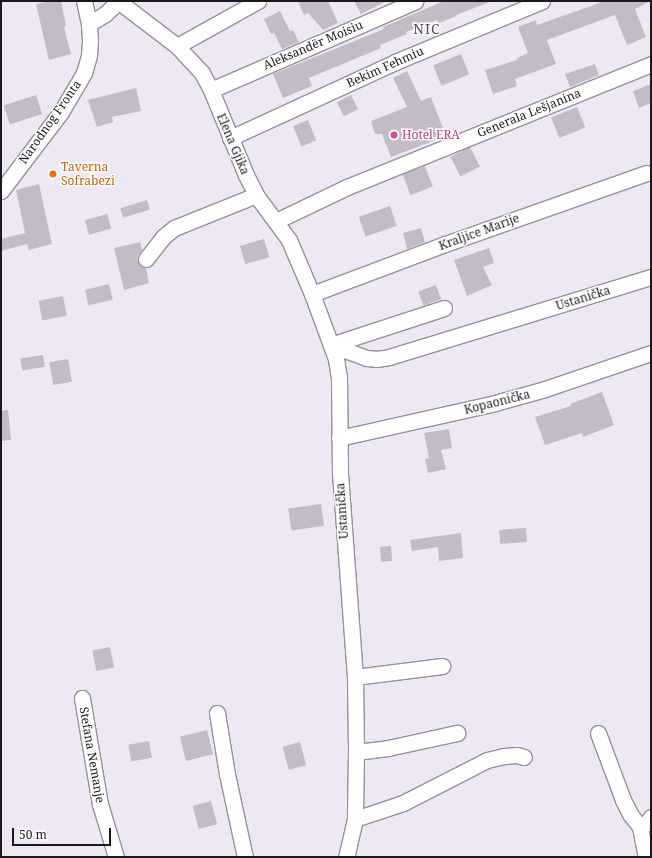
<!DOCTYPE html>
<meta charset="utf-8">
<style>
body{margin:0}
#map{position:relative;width:652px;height:858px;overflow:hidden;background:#eee8f4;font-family:"Noto Serif",serif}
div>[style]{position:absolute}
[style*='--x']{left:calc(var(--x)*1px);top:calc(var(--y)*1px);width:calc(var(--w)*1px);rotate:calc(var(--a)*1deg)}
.building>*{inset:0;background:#c3bcc7;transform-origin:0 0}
.roads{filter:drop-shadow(1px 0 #95909b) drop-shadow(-1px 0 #95909b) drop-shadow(0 1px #95909b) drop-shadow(0 -1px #95909b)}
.minor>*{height:15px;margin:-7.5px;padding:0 7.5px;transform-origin:7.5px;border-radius:7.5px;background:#fff}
.dots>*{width:11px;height:11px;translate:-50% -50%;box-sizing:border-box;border:2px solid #fff;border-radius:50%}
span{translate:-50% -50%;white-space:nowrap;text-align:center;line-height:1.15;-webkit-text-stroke:3px #fff;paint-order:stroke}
.street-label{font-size:12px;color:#1b191d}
.hotel-label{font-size:12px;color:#b23c85}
.left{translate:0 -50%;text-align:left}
.food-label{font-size:12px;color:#c56008}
.quarter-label{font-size:14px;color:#544f59;letter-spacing:1px}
.frame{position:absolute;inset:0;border:2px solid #1b191d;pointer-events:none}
.scale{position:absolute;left:12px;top:828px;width:99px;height:18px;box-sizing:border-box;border:2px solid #1b191d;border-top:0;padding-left:5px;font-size:12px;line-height:14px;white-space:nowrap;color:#1b191d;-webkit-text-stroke:3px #fff;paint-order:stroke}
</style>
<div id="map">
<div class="building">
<div style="clip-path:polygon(51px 1px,61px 1px,66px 26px,64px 27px,71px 54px,49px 60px,36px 4px)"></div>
<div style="clip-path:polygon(298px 1px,328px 1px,338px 23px,323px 30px,308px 13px,304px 15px)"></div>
<div style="clip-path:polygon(354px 1px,387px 1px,361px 14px)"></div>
<div style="clip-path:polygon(444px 1px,490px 2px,456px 15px,457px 16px,439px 23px,437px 20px,406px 32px,407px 34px,380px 45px,381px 48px,309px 78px,312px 86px,283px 98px,273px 74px,384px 29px,383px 27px)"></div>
<div style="clip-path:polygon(605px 1px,651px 1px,635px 9px,646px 37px,627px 45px,615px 15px,547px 40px,556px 64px,515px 79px,517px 86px,493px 94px,485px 70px,517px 60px,517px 58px,528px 53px,518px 27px,536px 20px,537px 25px)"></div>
<div style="clip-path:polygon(280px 11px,290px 31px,293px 30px,299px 42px,282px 49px,274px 33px,271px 34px,264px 19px)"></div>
<div style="left:461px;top:54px;width:22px;height:30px;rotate:68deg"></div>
<div style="clip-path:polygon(595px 64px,599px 75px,570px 87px,565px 74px)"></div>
<div style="clip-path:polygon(407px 71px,421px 101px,431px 97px,446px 136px,391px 157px,382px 134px,375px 134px,371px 121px,407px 107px,393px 78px)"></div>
<div style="clip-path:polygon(651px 84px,651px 103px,639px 108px,633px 91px)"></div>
<div style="clip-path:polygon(136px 88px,141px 111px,112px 117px,113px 122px,97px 127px,88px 100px)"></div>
<div style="left:36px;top:95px;width:20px;height:34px;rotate:72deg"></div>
<div style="left:351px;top:95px;width:16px;height:16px;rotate:63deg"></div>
<div style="left:577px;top:107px;width:22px;height:28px;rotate:68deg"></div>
<div style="left:308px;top:120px;width:22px;height:16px;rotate:68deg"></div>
<div style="left:470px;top:147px;width:22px;height:22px;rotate:63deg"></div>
<div style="left:425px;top:166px;width:22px;height:24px;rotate:69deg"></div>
<div style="clip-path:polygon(39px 184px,52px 244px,29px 250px,27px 244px,1px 251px,1px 239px,25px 233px,16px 190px)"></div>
<div style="left:147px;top:200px;width:10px;height:28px;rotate:73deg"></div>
<div style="left:390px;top:206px;width:21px;height:33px;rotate:71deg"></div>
<div style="left:107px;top:214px;width:15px;height:23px;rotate:74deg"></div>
<div style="clip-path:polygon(421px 228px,425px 242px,407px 249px,403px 233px)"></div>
<div style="left:264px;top:239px;width:19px;height:25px;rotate:74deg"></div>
<div style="clip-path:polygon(140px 242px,142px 250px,137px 257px,138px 262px,141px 266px,146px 268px,149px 283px,124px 290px,114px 248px)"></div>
<div style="clip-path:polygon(489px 248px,494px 263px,483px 267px,492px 285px,467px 296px,454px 260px)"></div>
<div style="left:109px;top:284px;width:16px;height:25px;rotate:76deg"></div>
<div style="left:436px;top:285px;width:15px;height:19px;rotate:70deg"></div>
<div style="left:63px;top:296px;width:20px;height:25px;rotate:79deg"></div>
<div style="left:43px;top:355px;width:12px;height:23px;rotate:81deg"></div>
<div style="left:68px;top:359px;width:23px;height:19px;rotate:80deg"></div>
<div style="clip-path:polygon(602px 392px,614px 425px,583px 437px,582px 433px,545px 445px,535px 417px,571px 406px,570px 404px)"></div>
<div style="clip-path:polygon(8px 410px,11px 440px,1px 441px,1px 411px)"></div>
<div style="clip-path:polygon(449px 429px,452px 448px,441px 450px,446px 469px,428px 473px,425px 459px,429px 458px,424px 433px)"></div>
<div style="left:321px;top:504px;width:22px;height:33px;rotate:82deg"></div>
<div style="left:526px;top:528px;width:14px;height:27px;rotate:86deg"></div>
<div style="clip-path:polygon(461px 533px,463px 558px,439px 561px,438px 547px,412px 551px,410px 540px)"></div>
<div style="left:391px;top:546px;width:15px;height:11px;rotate:86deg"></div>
<div style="left:110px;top:647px;width:21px;height:18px;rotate:79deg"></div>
<div style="left:207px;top:730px;width:25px;height:28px;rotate:76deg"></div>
<div style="left:149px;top:741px;width:17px;height:21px;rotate:80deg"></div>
<div style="left:300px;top:742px;width:24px;height:18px;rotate:75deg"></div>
<div style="left:211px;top:801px;width:24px;height:19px;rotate:75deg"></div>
</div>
<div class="roads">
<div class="minor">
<div style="--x:118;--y:1;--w:74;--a:37.3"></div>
<div style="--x:177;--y:46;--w:37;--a:47"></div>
<div style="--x:202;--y:73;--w:19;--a:62"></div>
<div style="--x:211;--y:90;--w:92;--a:67.6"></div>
<div style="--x:246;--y:175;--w:22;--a:63"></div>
<div style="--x:256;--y:195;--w:56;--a:53.7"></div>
<div style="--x:289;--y:240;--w:59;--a:66.9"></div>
<div style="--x:312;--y:294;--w:69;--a:69.7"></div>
<div style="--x:336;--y:359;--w:18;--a:81"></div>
<div style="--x:339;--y:377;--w:96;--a:89.4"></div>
<div style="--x:340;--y:473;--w:205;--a:85.8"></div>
<div style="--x:355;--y:677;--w:75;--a:89.2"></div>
<div style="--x:356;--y:752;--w:67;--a:90.9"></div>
<div style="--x:355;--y:819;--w:39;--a:103"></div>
<div style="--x:89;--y:24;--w:19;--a:-32"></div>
<div style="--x:105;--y:14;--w:19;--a:-43"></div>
<div style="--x:177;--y:46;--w:93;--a:-29.1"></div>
<div style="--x:211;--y:90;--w:223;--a:-23.5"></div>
<div style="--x:230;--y:138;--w:182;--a:-24.7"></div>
<div style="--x:395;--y:62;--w:159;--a:-22.5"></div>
<div style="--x:1;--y:191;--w:99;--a:-52.8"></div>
<div style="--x:61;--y:112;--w:45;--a:-59.5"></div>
<div style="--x:84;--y:73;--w:19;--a:-74"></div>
<div style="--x:89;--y:55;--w:15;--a:-86"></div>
<div style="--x:90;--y:40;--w:16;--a:-94"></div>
<div style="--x:89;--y:24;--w:24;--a:-102"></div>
<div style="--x:276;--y:221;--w:79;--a:-25.6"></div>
<div style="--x:347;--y:187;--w:328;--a:-22"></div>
<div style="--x:146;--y:259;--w:28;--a:-52"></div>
<div style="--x:163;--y:237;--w:14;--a:-39"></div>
<div style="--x:174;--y:228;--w:88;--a:-21.9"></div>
<div style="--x:312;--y:294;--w:142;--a:-20.6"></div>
<div style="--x:445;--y:244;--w:214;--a:-19.4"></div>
<div style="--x:444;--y:308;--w:119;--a:161.9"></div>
<div style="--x:331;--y:345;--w:38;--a:20"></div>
<div style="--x:367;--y:358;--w:10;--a:6"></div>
<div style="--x:377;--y:359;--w:12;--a:-9"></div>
<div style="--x:389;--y:357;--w:274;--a:-17"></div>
<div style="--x:339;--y:438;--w:160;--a:-12.6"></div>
<div style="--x:495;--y:403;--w:52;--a:-15.6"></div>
<div style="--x:545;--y:389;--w:112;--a:-18.8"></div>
<div style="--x:355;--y:677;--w:88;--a:-7.2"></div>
<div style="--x:82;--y:698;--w:108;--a:80.4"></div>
<div style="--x:100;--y:804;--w:55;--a:73.2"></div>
<div style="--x:217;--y:713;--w:62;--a:80.7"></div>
<div style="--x:227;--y:774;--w:85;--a:77.8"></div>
<div style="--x:598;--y:733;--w:72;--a:69.5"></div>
<div style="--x:623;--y:800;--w:16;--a:63"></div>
<div style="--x:630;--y:814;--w:16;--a:52"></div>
<div style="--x:640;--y:827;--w:31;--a:79"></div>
<div style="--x:356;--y:752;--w:32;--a:-7"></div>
<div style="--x:388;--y:748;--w:71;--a:-12.3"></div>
<div style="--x:355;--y:819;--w:51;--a:-18.4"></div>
<div style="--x:403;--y:803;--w:94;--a:-27.1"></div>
<div style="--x:487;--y:760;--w:17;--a:-13"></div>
<div style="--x:504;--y:756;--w:13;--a:-4"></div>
<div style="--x:517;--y:755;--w:7;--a:16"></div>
<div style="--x:640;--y:827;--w:8;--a:-30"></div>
<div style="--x:647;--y:823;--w:7;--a:-56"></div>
</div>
</div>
<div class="dots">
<div style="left:394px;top:135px;background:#d1479c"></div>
<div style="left:53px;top:174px;background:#e8710a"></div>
</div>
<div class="street-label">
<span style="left:313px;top:45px;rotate:-23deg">Aleksandër Moisiu</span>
<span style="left:385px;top:67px;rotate:-24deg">Bekim Fehmiu</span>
<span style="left:529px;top:113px;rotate:-22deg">Generala Lešjanina</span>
<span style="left:50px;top:122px;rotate:-55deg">Narodnog Fronta</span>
<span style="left:233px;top:144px;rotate:67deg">Elena Gjika</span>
<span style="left:479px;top:232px;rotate:-20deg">Kraljice Marije</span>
<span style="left:583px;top:298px;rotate:-17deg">Ustanička</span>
<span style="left:497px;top:402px;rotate:-14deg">Kopaonička</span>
<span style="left:342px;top:511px;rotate:-94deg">Ustanička</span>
<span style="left:92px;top:755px;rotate:80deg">Stefana Nemanje</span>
</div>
<div class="hotel-label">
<span class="left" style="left:402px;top:135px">Hotel ERA</span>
</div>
<div class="food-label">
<span class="left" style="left:61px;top:174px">Taverna<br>Sofrabezi</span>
</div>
<div class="quarter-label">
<span style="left:427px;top:29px">NIC</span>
</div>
<div class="frame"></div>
<div class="scale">50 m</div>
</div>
